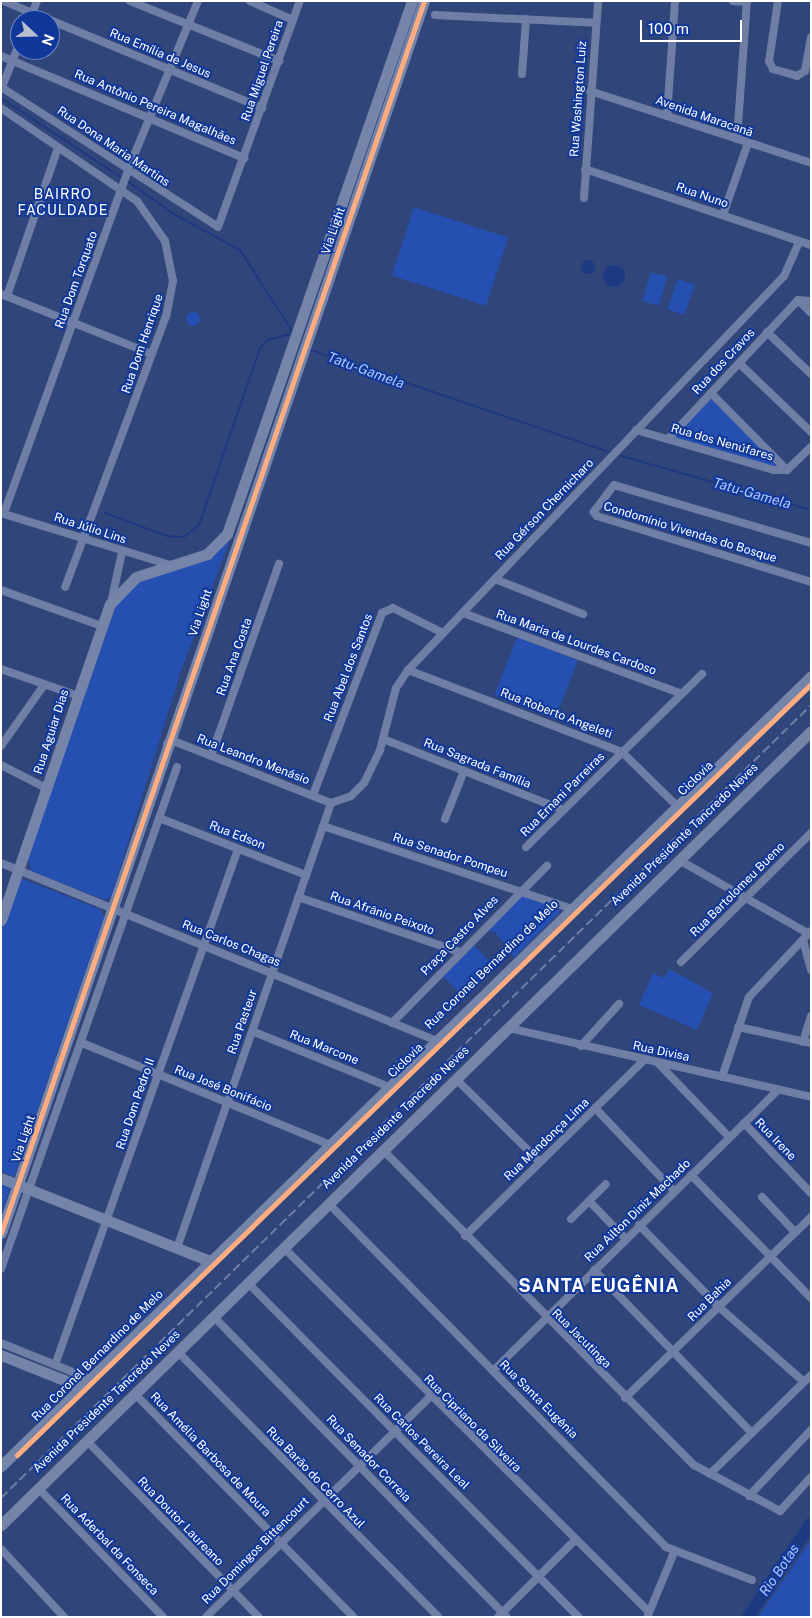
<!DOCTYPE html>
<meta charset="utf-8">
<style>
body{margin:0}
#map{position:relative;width:812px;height:1618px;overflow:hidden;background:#30457a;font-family:"Public Sans",sans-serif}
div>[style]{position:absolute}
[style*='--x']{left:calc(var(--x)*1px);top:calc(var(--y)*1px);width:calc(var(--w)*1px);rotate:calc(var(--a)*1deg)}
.green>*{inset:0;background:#254fb0;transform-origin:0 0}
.round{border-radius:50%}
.water>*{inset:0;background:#1d3982}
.stream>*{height:2px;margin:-1px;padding:0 1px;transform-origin:1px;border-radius:1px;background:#1d3982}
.river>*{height:12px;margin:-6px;padding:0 6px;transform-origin:6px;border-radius:6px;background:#1d3982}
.street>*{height:8px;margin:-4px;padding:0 4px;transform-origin:4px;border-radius:4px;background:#6f7ea5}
.secondary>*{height:11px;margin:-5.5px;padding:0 5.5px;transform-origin:5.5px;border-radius:5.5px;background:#7584a9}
.rail>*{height:2px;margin-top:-1px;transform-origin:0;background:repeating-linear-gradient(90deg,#707ea4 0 9px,transparent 0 13px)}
.cycleway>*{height:5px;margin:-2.5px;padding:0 2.5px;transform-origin:2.5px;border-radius:2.5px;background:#ffac80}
span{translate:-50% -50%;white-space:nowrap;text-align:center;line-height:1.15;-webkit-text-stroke:4px #10389a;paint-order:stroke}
.street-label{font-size:12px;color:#fff}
.neighbourhood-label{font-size:14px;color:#fff;letter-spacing:1px}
.water-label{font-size:14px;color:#b0c7fb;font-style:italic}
.district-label{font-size:18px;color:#fff;font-weight:700;letter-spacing:1px}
.frame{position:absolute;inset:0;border:2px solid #fff;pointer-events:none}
.north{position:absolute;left:10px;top:10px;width:50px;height:50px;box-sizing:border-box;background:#10389a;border:1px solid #7088c2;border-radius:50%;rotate:111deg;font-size:14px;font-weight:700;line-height:20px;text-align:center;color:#fff}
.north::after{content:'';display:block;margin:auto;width:18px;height:22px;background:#b7bed0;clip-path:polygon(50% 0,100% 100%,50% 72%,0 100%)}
.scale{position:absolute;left:640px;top:20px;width:102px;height:22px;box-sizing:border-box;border:2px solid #fff;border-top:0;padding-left:6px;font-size:15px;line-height:18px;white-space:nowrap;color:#fff;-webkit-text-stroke:4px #10389a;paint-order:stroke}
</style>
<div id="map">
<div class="green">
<div style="left:414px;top:207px;width:99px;height:72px;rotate:18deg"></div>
<div style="left:651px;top:272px;width:17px;height:30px;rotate:17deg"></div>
<div style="left:678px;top:279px;width:18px;height:32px;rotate:19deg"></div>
<div class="round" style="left:186px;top:312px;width:14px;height:14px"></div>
<div style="clip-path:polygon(711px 396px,784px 469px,670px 438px)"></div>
<div style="clip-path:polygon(231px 537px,180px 674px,111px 897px,105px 900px,31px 871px,28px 857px,118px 600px,146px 578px,206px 561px)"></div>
<div style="left:517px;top:637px;width:65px;height:63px;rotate:21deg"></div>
<div style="clip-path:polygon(20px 878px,100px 909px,104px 917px,14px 1177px,1px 1171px,1px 929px)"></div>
<div style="clip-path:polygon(523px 895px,561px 911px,514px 958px,496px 933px,485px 929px)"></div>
<div style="left:474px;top:945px;width:31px;height:44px;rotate:45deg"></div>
<div style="clip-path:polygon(669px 969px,713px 993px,697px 1030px,639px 1005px,653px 973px,664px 978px)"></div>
<div style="clip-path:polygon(1px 1183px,10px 1187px,1px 1217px)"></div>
<div style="clip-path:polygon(811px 1539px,811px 1617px,758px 1617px,804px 1550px)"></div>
</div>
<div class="water">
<div class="round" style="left:581px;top:260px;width:14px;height:14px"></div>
<div class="round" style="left:603px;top:265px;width:22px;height:22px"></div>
</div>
<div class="stream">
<div style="--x:1;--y:98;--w:145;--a:33.5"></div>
<div style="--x:126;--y:180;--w:57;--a:35.7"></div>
<div style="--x:172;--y:213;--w:77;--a:28.6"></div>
<div style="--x:240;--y:250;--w:96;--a:57.3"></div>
<div style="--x:308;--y:349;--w:320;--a:18.9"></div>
<div style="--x:618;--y:455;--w:201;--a:15.9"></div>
<div style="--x:105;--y:513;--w:66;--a:20.4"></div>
<div style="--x:167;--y:536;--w:17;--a:3"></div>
<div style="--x:184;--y:537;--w:19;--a:-39"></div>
<div style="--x:199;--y:525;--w:187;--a:-71"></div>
<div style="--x:260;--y:348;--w:11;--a:-49"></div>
<div style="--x:267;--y:340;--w:25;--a:-14"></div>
</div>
<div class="river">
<div style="--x:748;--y:1617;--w:113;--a:-56.2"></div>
</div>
<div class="street">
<div style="--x:4;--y:1;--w:49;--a:22.9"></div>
<div style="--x:130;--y:1;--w:161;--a:21.9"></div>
<div style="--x:250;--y:1;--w:47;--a:23.8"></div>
<div style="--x:733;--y:1;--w:14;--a:4"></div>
<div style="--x:778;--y:1;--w:61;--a:98.5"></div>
<div style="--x:769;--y:61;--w:9;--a:63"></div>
<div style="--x:773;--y:69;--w:25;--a:16"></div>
<div style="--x:797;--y:76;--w:9;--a:-32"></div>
<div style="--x:805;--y:71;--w:34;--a:-80"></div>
<div style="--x:435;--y:15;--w:161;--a:2.8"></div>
<div style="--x:29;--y:20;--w:21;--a:-67"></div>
<div style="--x:50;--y:20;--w:230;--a:22.5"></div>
<div style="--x:1;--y:56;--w:264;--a:22.8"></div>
<div style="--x:522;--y:74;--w:55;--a:-85.8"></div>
<div style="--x:1;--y:87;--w:258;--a:32.8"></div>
<div style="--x:218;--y:227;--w:240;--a:-70.1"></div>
<div style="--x:2;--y:87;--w:48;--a:-68.2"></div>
<div style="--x:590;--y:91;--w:232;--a:18"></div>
<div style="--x:1;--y:108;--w:165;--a:34.4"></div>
<div style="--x:137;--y:201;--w:49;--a:55"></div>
<div style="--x:165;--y:241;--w:41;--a:78.7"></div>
<div style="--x:173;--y:281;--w:36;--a:101"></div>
<div style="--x:166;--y:316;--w:289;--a:110.4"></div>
<div style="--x:667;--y:116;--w:115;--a:-86"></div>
<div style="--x:737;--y:139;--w:138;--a:-85.9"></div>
<div style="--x:585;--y:169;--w:238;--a:18.6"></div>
<div style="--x:584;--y:198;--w:197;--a:-85.9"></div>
<div style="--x:723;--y:215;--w:76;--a:-70.9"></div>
<div style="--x:1;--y:294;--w:162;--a:21.7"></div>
<div style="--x:7;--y:296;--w:157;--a:-71"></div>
<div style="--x:798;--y:300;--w:18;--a:45"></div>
<div style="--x:798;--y:300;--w:13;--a:4"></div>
<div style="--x:767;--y:332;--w:61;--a:43.7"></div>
<div style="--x:739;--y:363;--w:100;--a:43.8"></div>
<div style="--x:711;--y:393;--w:108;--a:45.4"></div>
<div style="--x:636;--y:430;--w:144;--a:16.2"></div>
<div style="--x:774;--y:470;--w:13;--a:0"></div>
<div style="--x:668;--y:439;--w:190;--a:-46.9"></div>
<div style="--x:787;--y:470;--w:33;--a:-44"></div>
<div style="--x:1;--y:513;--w:177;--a:17.1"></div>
<div style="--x:4;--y:513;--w:365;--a:-70.1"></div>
<div style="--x:128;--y:170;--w:183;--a:-67.5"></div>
<div style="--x:811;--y:543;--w:205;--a:-163.6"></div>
<div style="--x:614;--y:485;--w:34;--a:127"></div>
<div style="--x:594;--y:512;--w:5;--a:53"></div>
<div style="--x:597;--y:516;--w:224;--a:17.1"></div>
<div style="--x:495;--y:579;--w:95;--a:21.7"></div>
<div style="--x:1;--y:590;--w:107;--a:19.6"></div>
<div style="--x:111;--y:603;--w:52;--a:-77.8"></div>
<div style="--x:463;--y:613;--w:233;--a:20.3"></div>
<div style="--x:1;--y:669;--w:83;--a:19.1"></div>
<div style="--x:408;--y:670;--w:229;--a:21"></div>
<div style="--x:622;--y:752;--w:78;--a:44.5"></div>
<div style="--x:383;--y:739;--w:193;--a:21.5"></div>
<div style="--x:167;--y:744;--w:9;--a:-13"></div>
<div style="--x:176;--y:742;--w:167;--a:21.5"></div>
<div style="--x:1;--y:746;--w:75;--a:-54.8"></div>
<div style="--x:211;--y:756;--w:204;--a:-70.5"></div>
<div style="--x:1;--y:765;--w:53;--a:27.1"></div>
<div style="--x:313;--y:795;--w:195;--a:-69.2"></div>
<div style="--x:382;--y:613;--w:12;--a:-24"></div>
<div style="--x:393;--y:608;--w:56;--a:26.6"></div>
<div style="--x:331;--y:803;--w:21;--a:-19"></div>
<div style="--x:351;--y:796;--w:18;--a:-45"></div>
<div style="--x:364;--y:783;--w:37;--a:-64"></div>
<div style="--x:380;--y:750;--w:64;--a:-75.5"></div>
<div style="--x:396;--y:688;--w:22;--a:-56"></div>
<div style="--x:408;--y:670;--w:545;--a:-46.34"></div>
<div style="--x:784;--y:276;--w:37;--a:-66"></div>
<div style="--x:159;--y:818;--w:158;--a:21.2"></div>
<div style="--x:445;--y:819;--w:52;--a:-68.4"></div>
<div style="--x:323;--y:826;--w:260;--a:18.4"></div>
<div style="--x:526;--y:847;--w:247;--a:-44.5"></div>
<div style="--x:679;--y:860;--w:152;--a:29.6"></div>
<div style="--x:1;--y:863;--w:468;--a:22.2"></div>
<div style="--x:298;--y:897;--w:171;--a:18.8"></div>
<div style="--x:803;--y:940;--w:31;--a:75"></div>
<div style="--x:681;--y:962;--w:183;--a:-44.8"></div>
<div style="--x:392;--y:1023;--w:221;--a:-45.4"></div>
<div style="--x:738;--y:1027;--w:75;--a:12.4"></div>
<div style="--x:508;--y:1028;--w:311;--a:12.8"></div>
<div style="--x:252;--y:1031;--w:146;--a:22.2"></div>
<div style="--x:803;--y:1042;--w:27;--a:-73"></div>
<div style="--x:82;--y:1043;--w:266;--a:22.3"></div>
<div style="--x:581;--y:1046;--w:57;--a:-47.9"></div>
<div style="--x:658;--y:1063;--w:103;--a:46.2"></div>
<div style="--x:722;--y:1077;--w:84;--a:-71.4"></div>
<div style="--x:749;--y:997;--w:91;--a:-46.8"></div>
<div style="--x:456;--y:1079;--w:118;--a:44.7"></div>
<div style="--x:595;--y:1108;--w:115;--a:46.4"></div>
<div style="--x:744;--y:1123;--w:97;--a:46.3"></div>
<div style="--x:383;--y:1150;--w:443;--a:45.4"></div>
<div style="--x:694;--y:1465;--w:98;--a:28.1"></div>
<div style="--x:780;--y:1511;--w:46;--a:-47.6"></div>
<div style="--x:691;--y:1175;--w:172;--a:45.7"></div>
<div style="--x:762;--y:1197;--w:48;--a:46.7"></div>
<div style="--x:589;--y:1201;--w:53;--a:45.8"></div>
<div style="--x:329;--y:1204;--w:481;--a:45.5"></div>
<div style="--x:666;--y:1547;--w:92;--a:21"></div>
<div style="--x:571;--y:1219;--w:49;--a:-45"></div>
<div style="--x:639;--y:1225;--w:115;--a:45.7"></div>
<div style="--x:719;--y:1307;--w:113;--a:41.4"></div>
<div style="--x:465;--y:1236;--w:251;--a:-44.5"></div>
<div style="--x:177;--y:1248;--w:471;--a:-70.9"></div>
<div style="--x:284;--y:1248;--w:515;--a:44.92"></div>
<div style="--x:1;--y:1269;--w:532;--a:-70.68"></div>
<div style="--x:594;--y:1270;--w:227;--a:45.9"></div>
<div style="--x:248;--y:1283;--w:470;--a:45.3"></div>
<div style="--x:214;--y:1317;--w:419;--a:45.7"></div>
<div style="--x:1;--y:1343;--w:96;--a:22"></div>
<div style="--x:178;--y:1352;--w:371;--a:45.5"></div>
<div style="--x:55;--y:1365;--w:547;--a:-70.47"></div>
<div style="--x:493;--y:1371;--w:400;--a:-44.6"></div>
<div style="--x:135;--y:1394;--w:312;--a:45.6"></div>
<div style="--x:625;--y:1398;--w:260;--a:-44.2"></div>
<div style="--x:87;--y:1441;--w:246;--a:45.7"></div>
<div style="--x:710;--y:1474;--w:141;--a:-44.4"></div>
<div style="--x:39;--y:1489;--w:178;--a:45.9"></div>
<div style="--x:749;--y:1496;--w:91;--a:-46.8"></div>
<div style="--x:1;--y:1549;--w:93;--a:47.2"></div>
<div style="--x:648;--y:1615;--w:70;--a:-67.4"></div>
<div style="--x:206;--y:1617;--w:314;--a:-44.5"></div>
<div style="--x:498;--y:1617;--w:107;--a:-45"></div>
</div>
<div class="secondary">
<div style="--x:1;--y:920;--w:334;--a:-71"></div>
<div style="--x:110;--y:604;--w:37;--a:-46"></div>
<div style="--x:136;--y:577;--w:75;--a:-17.9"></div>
<div style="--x:207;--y:554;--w:28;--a:-45"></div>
<div style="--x:227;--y:534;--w:564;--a:-70.86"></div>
<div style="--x:1;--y:1178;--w:225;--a:21.7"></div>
<div style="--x:1;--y:1233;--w:1303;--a:-71.05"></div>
<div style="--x:1;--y:1355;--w:87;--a:21.6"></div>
<div style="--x:1;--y:1466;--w:1131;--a:-44.28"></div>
<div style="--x:1;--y:1525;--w:1134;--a:-44.43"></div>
</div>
<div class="rail">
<div style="--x:1;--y:1498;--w:1134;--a:-44.39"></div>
</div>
<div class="cycleway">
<div style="--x:1;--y:1233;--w:1303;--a:-71.05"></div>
<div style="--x:17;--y:1455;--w:1107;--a:-44.16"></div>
</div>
<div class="street-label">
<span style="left:160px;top:54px;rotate:23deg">Rua Emília de Jesus</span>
<span style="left:263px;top:71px;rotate:-71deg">Rua Miguel Pereira</span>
<span style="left:579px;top:99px;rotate:-86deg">Rua Washington Luiz</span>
<span style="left:155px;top:108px;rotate:23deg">Rua Antônio Pereira Magalhães</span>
<span style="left:704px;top:117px;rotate:19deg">Avenida Maracanã</span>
<span style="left:113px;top:147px;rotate:34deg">Rua Dona Maria Martins</span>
<span style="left:702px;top:196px;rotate:19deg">Rua Nuno</span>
<span style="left:334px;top:231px;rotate:-71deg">Via Light</span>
<span style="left:77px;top:280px;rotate:-70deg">Rua Dom Torquato</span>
<span style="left:143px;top:344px;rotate:-71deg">Rua Dom Henrique</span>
<span style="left:724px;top:362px;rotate:-47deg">Rua dos Cravos</span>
<span style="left:722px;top:443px;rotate:16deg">Rua dos Nenúfares</span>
<span style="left:545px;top:510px;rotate:-46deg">Rua Gérson Chernicharo</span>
<span style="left:90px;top:529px;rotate:18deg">Rua Júlio Lins</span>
<span style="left:690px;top:533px;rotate:17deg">Condomínio Vivendas do Bosque</span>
<span style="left:201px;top:613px;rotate:-71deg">Via Light</span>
<span style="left:576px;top:643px;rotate:20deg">Rua Maria de Lourdes Cardoso</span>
<span style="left:235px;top:657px;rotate:-70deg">Rua Ana Costa</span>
<span style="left:349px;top:668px;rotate:-69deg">Rua Abel dos Santos</span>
<span style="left:556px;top:714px;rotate:21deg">Rua Roberto Angeleti</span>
<span style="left:52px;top:732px;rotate:-72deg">Rua Aguiar Dias</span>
<span style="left:253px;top:760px;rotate:21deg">Rua Leandro Menásio</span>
<span style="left:477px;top:764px;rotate:22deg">Rua Sagrada Família</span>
<span style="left:696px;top:779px;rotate:-44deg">Ciclovia</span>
<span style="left:563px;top:795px;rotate:-45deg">Rua Ernani Parreiras</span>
<span style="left:685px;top:835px;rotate:-44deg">Avenida Presidente Tancredo Neves</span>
<span style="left:237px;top:836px;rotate:21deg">Rua Edson</span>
<span style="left:450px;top:856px;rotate:18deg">Rua Senador Pompeu</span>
<span style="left:738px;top:890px;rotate:-45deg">Rua Bartolomeu Bueno</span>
<span style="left:382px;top:914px;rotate:19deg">Rua Afrânio Peixoto</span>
<span style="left:460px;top:936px;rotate:-46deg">Praça Castro Alves</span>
<span style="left:231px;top:944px;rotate:22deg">Rua Carlos Chagas</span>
<span style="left:492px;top:965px;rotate:-44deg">Rua Coronel Bernardino de Melo</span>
<span style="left:243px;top:1022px;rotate:-71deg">Rua Pasteur</span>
<span style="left:324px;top:1048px;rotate:22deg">Rua Marcone</span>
<span style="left:661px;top:1052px;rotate:12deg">Rua Divisa</span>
<span style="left:406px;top:1061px;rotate:-44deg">Ciclovia</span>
<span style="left:223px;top:1089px;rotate:22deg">Rua José Bonifácio</span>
<span style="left:136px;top:1104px;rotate:-71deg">Rua Dom Pedro II</span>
<span style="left:396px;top:1118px;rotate:-44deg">Avenida Presidente Tancredo Neves</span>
<span style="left:24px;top:1139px;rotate:-71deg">Via Light</span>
<span style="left:547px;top:1140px;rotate:-44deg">Rua Mendonça Lima</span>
<span style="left:775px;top:1140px;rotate:46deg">Rua Irene</span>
<span style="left:638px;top:1211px;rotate:-44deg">Rua Ailton Diniz Machado</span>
<span style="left:710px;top:1300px;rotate:-45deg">Rua Bahia</span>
<span style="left:581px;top:1339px;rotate:45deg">Rua Jacutinga</span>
<span style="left:98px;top:1356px;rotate:-45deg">Rua Coronel Bernardino de Melo</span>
<span style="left:538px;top:1400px;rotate:45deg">Rua Santa Eugênia</span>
<span style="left:107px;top:1402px;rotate:-44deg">Avenida Presidente Tancredo Neves</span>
<span style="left:472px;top:1424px;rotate:45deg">Rua Cipriano da Silveira</span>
<span style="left:421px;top:1442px;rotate:45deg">Rua Carlos Pereira Leal</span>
<span style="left:210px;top:1455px;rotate:46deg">Rua Amélia Barbosa de Moura</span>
<span style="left:368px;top:1459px;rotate:46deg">Rua Senador Correia</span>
<span style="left:315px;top:1478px;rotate:46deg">Rua Barão do Cerro Azul</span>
<span style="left:180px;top:1522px;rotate:46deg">Rua Doutor Laureano</span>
<span style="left:109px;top:1545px;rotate:46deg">Rua Aderbal da Fonseca</span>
<span style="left:256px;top:1551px;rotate:-45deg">Rua Domingos Bittencourt</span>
</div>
<div class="neighbourhood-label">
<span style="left:63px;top:202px">BAIRRO<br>FACULDADE</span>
</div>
<div class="water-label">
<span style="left:366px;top:370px;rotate:20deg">Tatu-Gamela</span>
<span style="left:752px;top:493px;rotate:16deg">Tatu-Gamela</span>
<span style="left:779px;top:1570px;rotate:-56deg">Rio Botas</span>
</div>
<div class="district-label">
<span style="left:599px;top:1286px">SANTA EUGÊNIA</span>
</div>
<div class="frame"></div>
<div class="north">N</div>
<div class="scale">100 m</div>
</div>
